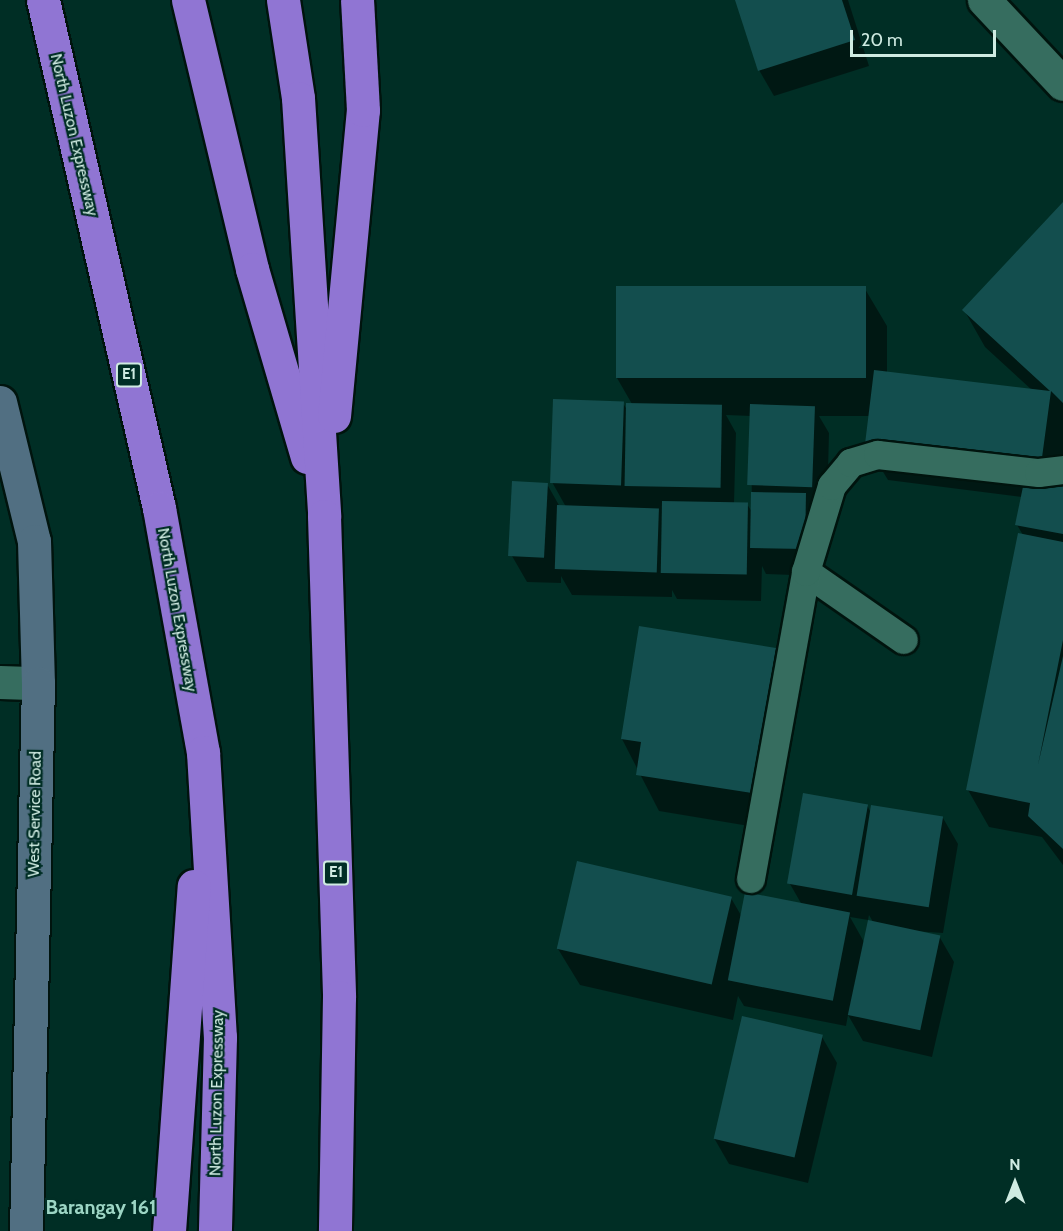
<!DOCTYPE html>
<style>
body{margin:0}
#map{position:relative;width:1063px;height:1231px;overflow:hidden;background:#002e25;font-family:Cabin,sans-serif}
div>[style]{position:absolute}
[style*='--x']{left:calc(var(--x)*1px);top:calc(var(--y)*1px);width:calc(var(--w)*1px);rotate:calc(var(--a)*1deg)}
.shadow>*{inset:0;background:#0007}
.building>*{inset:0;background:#134e4e;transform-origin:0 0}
.roads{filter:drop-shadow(2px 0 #00140e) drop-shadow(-2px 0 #00140e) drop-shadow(0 2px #00140e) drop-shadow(0 -2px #00140e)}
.lane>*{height:28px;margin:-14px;padding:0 14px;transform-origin:14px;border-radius:14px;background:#366d5f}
.street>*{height:33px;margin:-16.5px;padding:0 16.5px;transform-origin:16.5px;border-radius:16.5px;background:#366d5f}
.secondary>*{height:33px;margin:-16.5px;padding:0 16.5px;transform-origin:16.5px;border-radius:16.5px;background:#516f82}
.highway>*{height:33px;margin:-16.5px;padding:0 16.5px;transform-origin:16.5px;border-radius:16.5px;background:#9075d3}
span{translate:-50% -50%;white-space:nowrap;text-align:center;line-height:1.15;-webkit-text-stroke:4.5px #002e25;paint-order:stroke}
.shield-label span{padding:2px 4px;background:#002e25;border:2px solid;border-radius:4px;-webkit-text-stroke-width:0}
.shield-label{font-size:15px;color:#cfebe2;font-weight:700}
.street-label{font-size:16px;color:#cfebe2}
.quarter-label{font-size:20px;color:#9cd5c4;font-weight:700}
.north{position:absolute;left:985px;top:1153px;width:60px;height:60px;-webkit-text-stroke:4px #002e25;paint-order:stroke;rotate:0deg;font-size:16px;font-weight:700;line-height:24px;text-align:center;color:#cfebe2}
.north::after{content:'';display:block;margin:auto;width:21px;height:27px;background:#cfebe2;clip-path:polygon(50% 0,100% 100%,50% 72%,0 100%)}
.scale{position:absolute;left:850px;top:30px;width:146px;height:27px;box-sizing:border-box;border:3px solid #cfebe2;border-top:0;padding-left:8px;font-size:18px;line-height:21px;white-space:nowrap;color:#cfebe2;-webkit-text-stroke:4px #002e25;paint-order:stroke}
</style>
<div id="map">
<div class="shadow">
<div style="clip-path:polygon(736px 0,848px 0,869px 66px,774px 96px,759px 70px)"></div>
<div style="clip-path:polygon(evenodd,1063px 205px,1063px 865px,1042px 837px,989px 827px,968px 790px,1023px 535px,1017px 525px,1022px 497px,888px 480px,866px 444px,870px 416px,819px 416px,829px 433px,827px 512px,819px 576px,766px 574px,762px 566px,761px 601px,677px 599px,672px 590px,672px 597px,572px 595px,561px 576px,561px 583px,527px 582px,512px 556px,547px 484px,560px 507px,566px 507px,552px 482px,623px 403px,627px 410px,632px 404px,617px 378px,617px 288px,865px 289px,887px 326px,887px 373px,1033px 391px,985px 347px,964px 310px,1063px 205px,726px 415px,751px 416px,752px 512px,747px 504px,734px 503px,736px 433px,726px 415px)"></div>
<div style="clip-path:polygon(776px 649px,797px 686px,773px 830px,659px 811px,622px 739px)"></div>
<div style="clip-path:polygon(evenodd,867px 805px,871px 813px,943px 818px,958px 844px,943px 933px,913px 931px,939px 936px,954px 962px,932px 1057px,863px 1041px,848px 1015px,846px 1026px,744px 1006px,738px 996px,733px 1020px,580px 985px,558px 949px,731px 898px,742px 917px,802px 905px,790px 884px,867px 805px,869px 915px,873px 922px,864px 942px,850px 917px,868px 920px,869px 915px)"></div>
<div style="clip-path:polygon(822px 1037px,837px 1063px,808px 1183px,729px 1164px,714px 1138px)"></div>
</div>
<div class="building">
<div style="clip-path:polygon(735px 0,842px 0,855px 40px,758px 71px)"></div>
<div style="clip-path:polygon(1063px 202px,1063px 403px,1051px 391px,1041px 465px,865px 444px,874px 370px,1050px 391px,962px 310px)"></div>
<div style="left:616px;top:286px;width:250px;height:92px"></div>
<div style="left:553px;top:399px;width:71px;height:84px;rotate:2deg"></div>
<div style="left:626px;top:403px;width:96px;height:83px;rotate:1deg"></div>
<div style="left:750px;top:404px;width:65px;height:81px;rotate:2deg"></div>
<div style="clip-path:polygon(1025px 477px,1063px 484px,1063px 534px,1015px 525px)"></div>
<div style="left:512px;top:481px;width:36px;height:75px;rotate:3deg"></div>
<div style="left:751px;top:492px;width:55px;height:56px;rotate:1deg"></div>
<div style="left:662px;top:501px;width:86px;height:72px;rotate:1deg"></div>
<div style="left:557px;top:505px;width:102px;height:64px;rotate:2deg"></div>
<div style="clip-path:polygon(1018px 533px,1063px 542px,1063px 640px,1038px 765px,1063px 656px,1063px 849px,1028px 816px,1030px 803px,966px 790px)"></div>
<div style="clip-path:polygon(639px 626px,776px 648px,752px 793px,636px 775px,641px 742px,621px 739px)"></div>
<div style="left:803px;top:793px;width:66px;height:92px;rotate:10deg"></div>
<div style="left:871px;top:805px;width:73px;height:92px;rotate:9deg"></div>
<div style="left:577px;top:861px;width:159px;height:90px;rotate:13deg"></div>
<div style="left:745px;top:892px;width:107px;height:90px;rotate:11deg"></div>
<div style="left:868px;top:920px;width:74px;height:97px;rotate:12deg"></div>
<div style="left:742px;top:1016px;width:83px;height:126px;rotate:13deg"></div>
</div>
<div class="roads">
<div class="lane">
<div style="--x:806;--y:572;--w:119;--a:34.8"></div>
<div style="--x:751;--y:879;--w:312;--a:-79.8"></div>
<div style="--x:806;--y:572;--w:90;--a:-73.2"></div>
<div style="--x:832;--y:486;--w:30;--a:-50"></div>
<div style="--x:851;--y:463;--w:28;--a:-17"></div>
<div style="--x:878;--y:455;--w:162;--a:6.4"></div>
<div style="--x:1039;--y:473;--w:24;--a:-7"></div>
</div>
<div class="street">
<div style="--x:984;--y:0;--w:115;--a:46.8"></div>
<div style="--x:0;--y:682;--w:38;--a:2"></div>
</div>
<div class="secondary">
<div style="--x:0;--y:402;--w:143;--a:76.3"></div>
<div style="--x:34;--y:541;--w:142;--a:88.4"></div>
<div style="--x:38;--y:683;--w:548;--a:91.25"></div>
</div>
<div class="highway">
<div style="--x:43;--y:0;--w:521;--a:77.14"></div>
<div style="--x:159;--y:508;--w:248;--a:79.8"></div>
<div style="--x:203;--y:752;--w:286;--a:86.6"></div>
<div style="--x:220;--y:1037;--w:194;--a:91.5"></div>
<div style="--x:188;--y:0;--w:277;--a:76.6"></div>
<div style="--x:252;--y:269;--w:196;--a:73.7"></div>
<div style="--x:283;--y:0;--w:99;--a:81.3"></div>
<div style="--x:298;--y:98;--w:419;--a:86.4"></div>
<div style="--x:324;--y:516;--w:481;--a:88.2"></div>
<div style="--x:339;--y:997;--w:234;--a:91"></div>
<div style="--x:334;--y:416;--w:307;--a:-84.6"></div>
<div style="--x:363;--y:110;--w:110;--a:-93.1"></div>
<div style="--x:169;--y:1231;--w:346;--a:-85.9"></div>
</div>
</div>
<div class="shield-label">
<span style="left:129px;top:375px">E1</span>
<span style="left:336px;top:873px">E1</span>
</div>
<div class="street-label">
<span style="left:74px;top:135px;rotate:77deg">North Luzon Expressway</span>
<span style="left:177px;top:610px;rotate:80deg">North Luzon Expressway</span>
<span style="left:35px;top:814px;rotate:-89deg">West Service Road</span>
<span style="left:217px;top:1093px;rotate:-89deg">North Luzon Expressway</span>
</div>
<div class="quarter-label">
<span style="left:101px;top:1207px">Barangay 161</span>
</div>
<div class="north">N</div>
<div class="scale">20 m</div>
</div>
